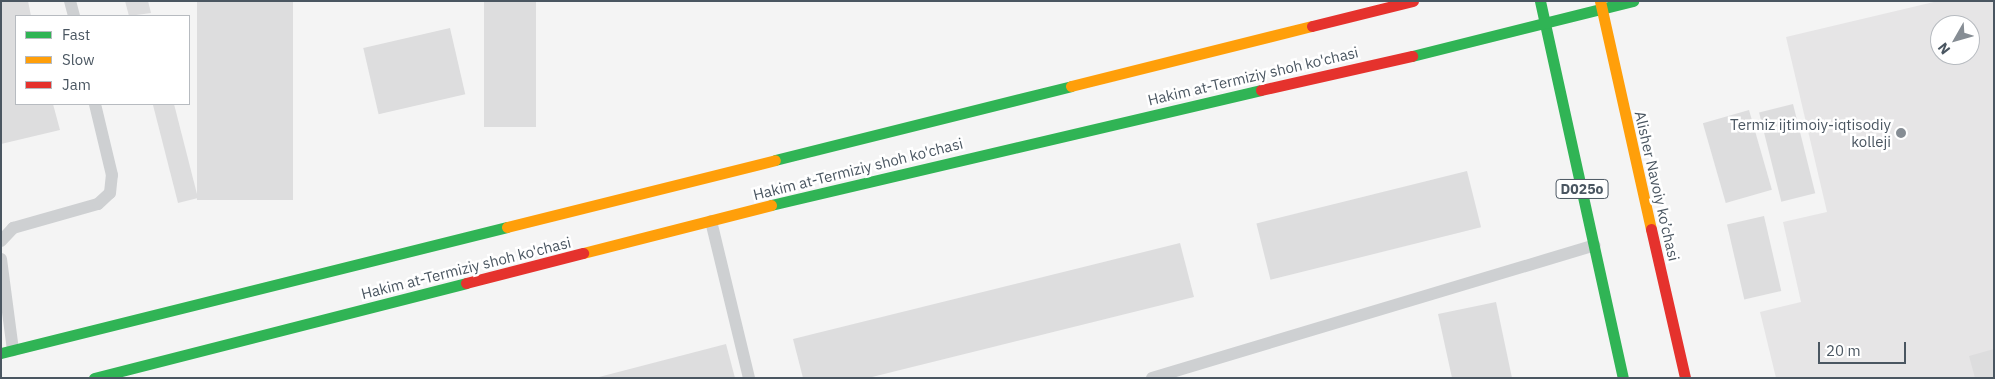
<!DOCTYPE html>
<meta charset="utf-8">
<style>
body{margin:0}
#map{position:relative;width:1995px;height:379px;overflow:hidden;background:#f4f4f4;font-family:"IBM Plex Sans",sans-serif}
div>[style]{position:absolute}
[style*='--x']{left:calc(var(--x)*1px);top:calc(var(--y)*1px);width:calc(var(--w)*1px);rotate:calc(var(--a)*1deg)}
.education>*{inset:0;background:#e6e5e6}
.building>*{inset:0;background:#ddddde;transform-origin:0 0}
.lane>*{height:12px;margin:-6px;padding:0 6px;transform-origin:6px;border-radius:6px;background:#ced0d2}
.fast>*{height:11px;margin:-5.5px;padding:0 5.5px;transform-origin:5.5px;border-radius:5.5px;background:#30b455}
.slow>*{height:11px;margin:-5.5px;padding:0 5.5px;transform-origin:5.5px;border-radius:5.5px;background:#ff9f0a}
.jam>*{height:11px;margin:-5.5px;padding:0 5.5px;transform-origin:5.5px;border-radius:5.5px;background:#e5322d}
.dots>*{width:14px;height:14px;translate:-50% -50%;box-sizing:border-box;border:2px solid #fff;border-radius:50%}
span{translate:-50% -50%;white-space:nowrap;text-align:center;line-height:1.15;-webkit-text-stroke:5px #fff;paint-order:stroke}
.shield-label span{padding:1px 4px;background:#fff;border:1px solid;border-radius:4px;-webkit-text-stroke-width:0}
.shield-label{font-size:14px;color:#4a5661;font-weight:700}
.street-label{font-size:15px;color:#4a5661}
.poi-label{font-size:15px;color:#4a5661}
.right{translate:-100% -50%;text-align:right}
.frame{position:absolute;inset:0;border:2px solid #4a5661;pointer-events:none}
.legend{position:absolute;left:15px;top:15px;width:175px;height:90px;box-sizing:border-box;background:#fff;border:1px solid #b7bbc0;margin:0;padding:6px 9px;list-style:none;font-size:15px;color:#4a5661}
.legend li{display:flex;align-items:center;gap:10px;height:25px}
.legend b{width:25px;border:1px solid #b7bbc0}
.north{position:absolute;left:1930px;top:15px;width:50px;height:50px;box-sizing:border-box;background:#fff;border:1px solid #b7bbc0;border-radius:50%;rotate:232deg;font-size:14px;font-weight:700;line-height:20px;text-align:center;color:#4a5661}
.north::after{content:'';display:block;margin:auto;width:18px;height:22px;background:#868d94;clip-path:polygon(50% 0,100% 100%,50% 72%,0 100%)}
.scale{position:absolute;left:1818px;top:342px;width:88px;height:22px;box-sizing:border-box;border:2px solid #4a5661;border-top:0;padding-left:6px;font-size:15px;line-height:18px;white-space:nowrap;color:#4a5661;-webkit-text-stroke:4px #fff;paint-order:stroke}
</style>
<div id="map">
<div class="education">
<div style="clip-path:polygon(evenodd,1938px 1px,1994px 1px,1994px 378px,1776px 378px,1760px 312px,1801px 302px,1783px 222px,1827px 212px,1786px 37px,1938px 1px,1940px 25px,1970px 25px,1970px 55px,1940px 55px,1940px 25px)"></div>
</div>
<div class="building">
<div style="clip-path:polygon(1px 1px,28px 1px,31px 16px,16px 16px,16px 104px,53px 104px,60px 130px,1px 144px)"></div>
<div style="clip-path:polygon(125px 1px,148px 1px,151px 13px,129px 16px)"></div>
<div style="left:197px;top:1px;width:96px;height:199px"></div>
<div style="left:484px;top:1px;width:52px;height:126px"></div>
<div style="left:450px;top:28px;width:68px;height:89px;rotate:77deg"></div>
<div style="clip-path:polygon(156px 104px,174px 104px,198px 198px,178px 203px,153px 105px)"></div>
<div style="left:1793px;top:104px;width:92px;height:35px;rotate:76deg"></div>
<div style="left:1749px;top:110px;width:83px;height:48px;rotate:74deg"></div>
<div style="left:1467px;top:171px;width:58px;height:217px;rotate:76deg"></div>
<div style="left:1764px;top:216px;width:77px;height:38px;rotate:77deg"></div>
<div style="clip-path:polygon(1180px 243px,1194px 297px,868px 378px,803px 378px,793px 339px)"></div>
<div style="clip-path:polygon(1496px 302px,1512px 378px,1452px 378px,1438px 314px)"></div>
<div style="clip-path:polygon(726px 344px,735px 378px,600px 378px,599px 377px)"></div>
<div style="clip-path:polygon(1994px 349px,1994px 378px,1975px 378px,1969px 356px)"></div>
</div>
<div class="lane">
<div style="--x:70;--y:1;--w:16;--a:75"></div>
<div style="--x:711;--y:221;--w:162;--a:76.4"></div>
<div style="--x:1;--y:241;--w:18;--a:-47"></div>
<div style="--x:13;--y:228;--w:88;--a:-15.8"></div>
<div style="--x:98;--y:204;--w:16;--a:-43"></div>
<div style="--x:110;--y:193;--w:18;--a:-84"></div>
<div style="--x:112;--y:175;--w:73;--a:-103.5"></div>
<div style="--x:1;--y:259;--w:92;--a:82.5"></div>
<div style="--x:1152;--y:378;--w:462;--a:-16.7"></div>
</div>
<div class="fast">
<div style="--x:1540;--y:1;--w:386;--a:77.6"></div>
<div style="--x:1412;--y:56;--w:228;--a:-14"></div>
<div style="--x:775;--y:160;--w:305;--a:-14"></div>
<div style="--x:771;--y:205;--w:503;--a:-13.21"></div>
<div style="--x:1;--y:353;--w:521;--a:-13.98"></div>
<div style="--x:94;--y:378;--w:384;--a:-14.3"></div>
</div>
<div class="slow">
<div style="--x:1600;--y:1;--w:234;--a:77.4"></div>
<div style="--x:1071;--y:86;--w:248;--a:-14"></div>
<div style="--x:507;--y:227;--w:276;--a:-14"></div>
<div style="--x:583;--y:253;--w:194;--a:-14.3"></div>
</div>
<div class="jam">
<div style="--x:1312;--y:26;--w:104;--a:-13.9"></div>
<div style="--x:1261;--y:90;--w:155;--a:-12.7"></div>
<div style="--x:1651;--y:229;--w:153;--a:77.1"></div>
<div style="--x:466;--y:283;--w:121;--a:-14.4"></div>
</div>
<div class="dots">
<div style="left:1901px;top:133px;background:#868d94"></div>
</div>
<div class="shield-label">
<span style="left:1582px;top:189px">D025o</span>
</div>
<div class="street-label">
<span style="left:1253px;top:76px;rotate:-13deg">Hakim at-Termiziy shoh ko'chasi</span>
<span style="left:858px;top:169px;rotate:-14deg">Hakim at-Termiziy shoh ko'chasi</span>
<span style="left:1657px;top:186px;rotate:77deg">Alisher Navoiy ko’chasi</span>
<span style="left:466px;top:268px;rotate:-14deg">Hakim at-Termiziy shoh ko'chasi</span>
</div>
<div class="poi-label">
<span class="right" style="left:1891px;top:133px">Termiz ijtimoiy-iqtisodiy<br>kolleji</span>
</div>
<div class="frame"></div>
<ul class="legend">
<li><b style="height:6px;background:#30b455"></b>Fast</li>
<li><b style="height:6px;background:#ff9f0a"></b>Slow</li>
<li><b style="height:6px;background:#e5322d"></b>Jam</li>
</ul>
<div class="north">N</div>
<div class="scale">20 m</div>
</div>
